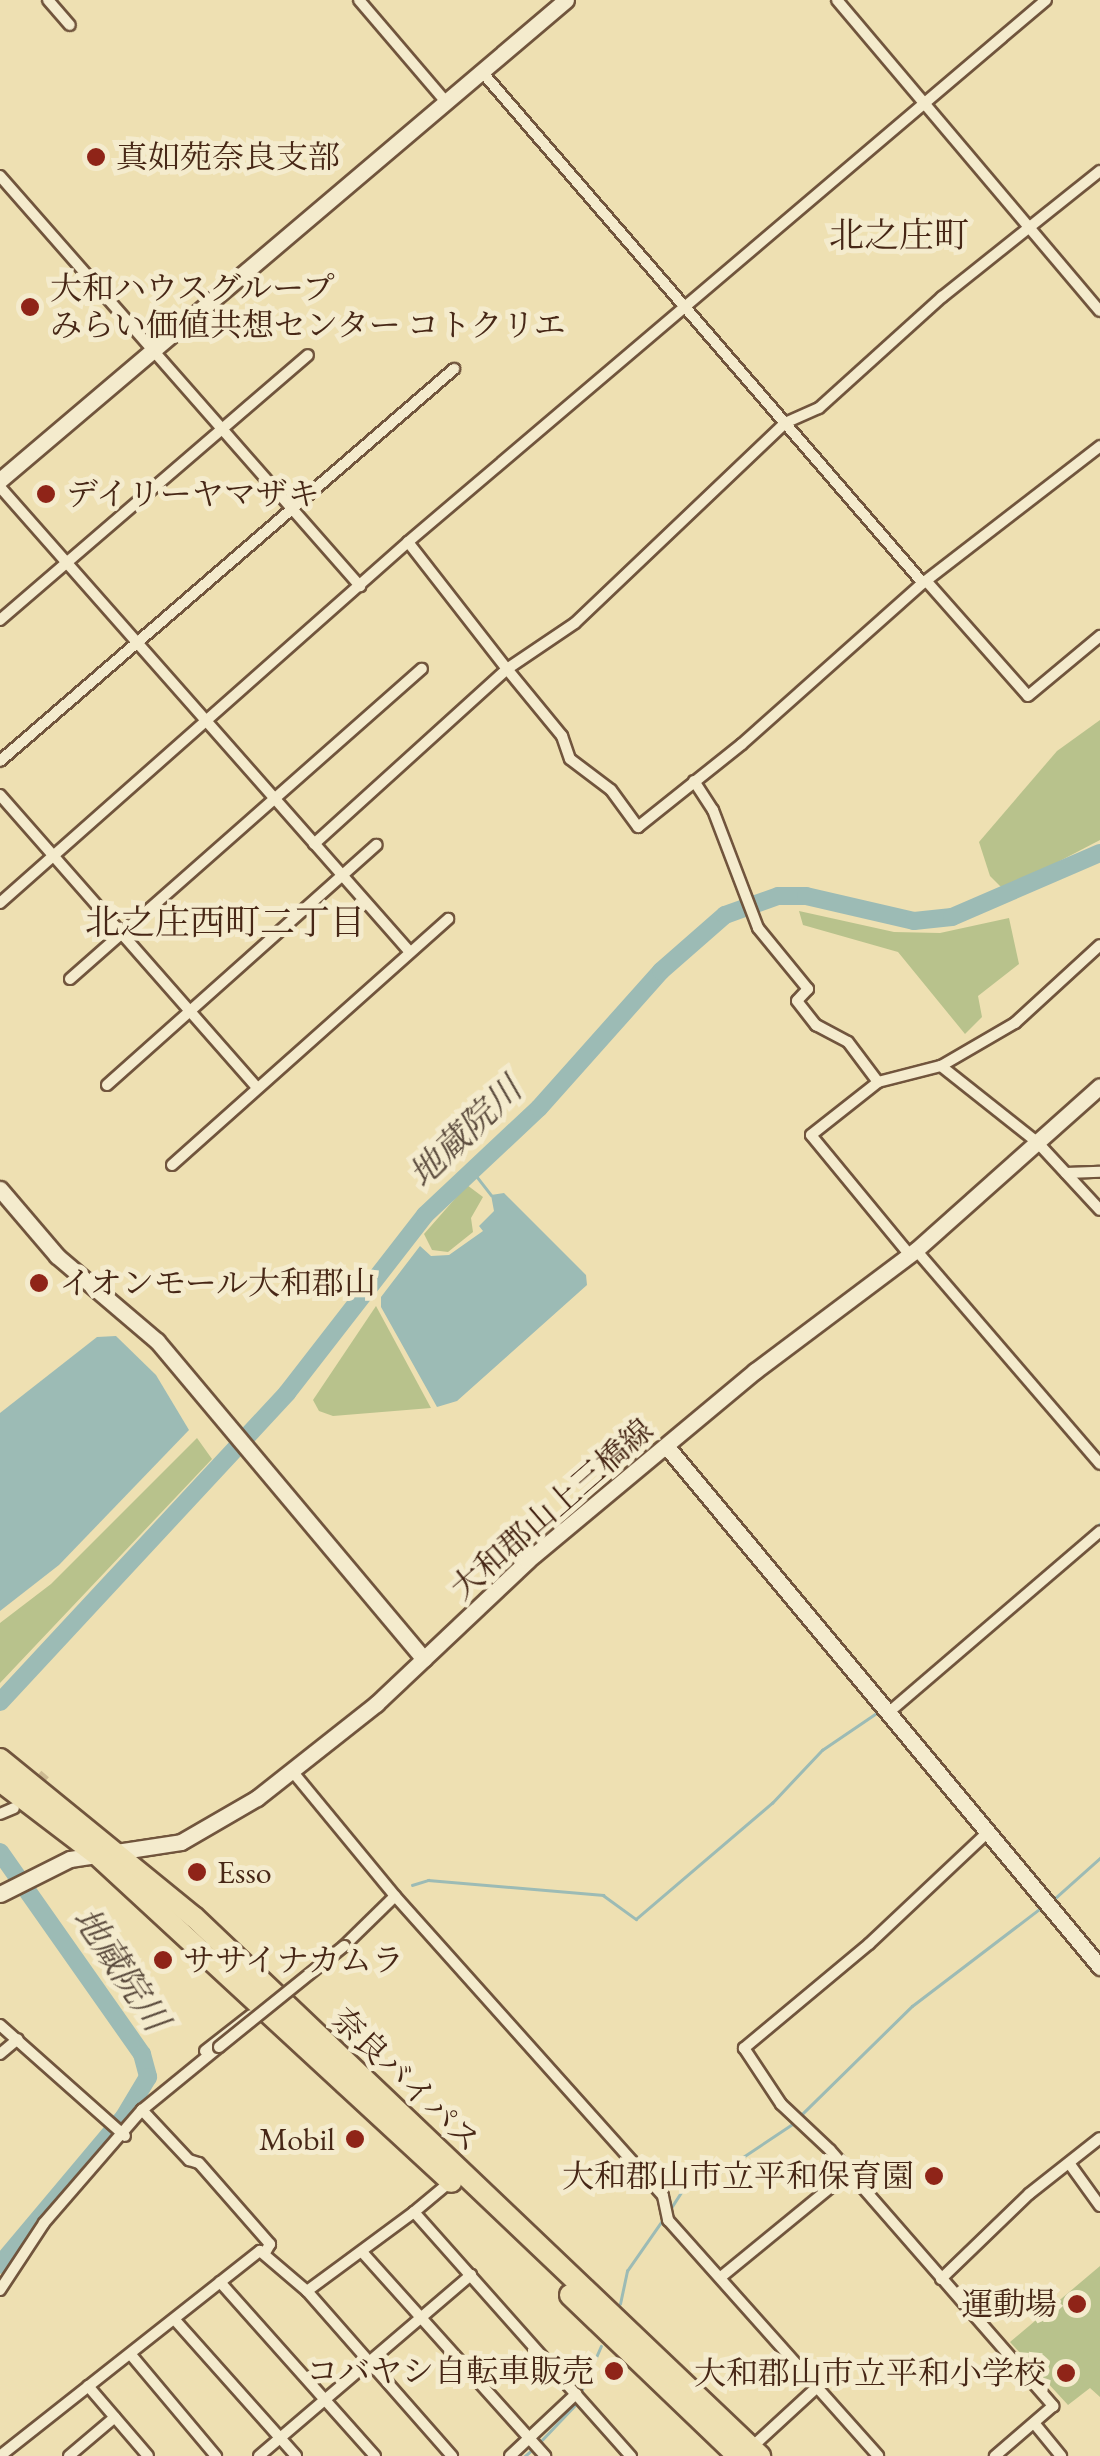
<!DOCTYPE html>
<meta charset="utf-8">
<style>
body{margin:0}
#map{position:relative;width:1100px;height:2456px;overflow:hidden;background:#eee0b2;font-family:"EB Garamond","Noto Serif JP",serif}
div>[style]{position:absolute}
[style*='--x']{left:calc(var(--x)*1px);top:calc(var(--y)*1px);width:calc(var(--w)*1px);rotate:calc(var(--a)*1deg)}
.green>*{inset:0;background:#b8c28c}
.water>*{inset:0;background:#9cbbb5}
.stream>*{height:2.5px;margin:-1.25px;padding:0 1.25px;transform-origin:1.25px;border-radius:1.25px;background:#9cbbb5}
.river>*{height:18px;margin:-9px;padding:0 9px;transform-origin:9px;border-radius:9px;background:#9cbbb5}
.street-tunnel>*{height:10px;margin-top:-5px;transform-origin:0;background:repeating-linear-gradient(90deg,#cdbb93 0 10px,transparent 0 15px)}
.roads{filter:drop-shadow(2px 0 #71553d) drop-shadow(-2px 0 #71553d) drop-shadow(0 2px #71553d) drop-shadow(0 -2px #71553d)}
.street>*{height:10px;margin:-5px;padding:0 5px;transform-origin:5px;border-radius:5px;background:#f4ebcd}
.secondary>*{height:15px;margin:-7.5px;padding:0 7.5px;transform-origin:7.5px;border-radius:7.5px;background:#f4ebcd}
.highway>*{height:20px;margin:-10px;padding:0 10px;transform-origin:10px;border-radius:10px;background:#eee0b2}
.bridges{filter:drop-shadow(2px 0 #71553d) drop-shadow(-2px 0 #71553d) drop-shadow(0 2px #71553d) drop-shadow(0 -2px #71553d)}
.street-bridge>*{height:10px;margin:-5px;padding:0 5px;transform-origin:5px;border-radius:5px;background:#f4ebcd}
.dots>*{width:28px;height:28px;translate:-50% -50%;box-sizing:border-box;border:5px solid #f4ebcd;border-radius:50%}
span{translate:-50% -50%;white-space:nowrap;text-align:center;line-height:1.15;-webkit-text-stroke:10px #f4ebcd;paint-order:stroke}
.poi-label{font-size:32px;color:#472716}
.left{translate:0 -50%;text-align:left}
.right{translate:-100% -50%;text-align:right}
.street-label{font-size:32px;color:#472716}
.neighbourhood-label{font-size:35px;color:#472716}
.water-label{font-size:35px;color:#5c4c3e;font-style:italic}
</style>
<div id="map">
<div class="green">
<div style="clip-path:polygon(1100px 720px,1100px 840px,1004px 890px,990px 876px,979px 842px,1057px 751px)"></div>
<div style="clip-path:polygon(799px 911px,894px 932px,940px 933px,1009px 918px,1019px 964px,978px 996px,982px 1017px,965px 1034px,898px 952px,803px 925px)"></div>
<div style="clip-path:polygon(467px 1185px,483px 1197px,471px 1218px,473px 1232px,448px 1252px,432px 1250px,424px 1234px)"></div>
<div style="clip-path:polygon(376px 1306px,431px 1408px,333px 1416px,319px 1411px,313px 1400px)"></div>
<div style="clip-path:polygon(197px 1438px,212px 1459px,0 1683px,0 1623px,51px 1584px)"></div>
<div style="clip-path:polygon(1100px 2266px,1100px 2397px,1090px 2388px,1068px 2405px,1010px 2342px)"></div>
</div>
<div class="water">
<div style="clip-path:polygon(504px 1193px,586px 1275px,587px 1285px,457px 1401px,437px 1407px,381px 1307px,381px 1297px,420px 1246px,431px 1256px,449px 1255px,483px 1231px,479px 1226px,494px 1211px,491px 1195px)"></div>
<div style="clip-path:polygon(116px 1336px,156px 1375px,189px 1430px,59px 1565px,0 1611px,0 1413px,97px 1337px)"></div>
</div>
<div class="stream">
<div style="--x:471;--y:1169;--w:33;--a:52"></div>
<div style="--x:923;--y:1676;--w:233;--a:-40.7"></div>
<div style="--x:412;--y:1885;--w:17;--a:-17"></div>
<div style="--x:428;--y:1880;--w:176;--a:4.9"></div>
<div style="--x:603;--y:1895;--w:41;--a:36"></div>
<div style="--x:636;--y:1919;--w:179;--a:-40.5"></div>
<div style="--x:772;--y:1803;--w:73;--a:-46.7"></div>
<div style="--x:822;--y:1750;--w:68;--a:-34.2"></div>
<div style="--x:1053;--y:1900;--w:63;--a:-41.8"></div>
<div style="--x:799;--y:2117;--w:158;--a:-44.5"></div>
<div style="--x:912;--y:2006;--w:163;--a:-37.3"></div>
<div style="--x:669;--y:2211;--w:30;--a:-57"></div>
<div style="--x:685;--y:2186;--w:33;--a:-20"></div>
<div style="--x:716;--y:2175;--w:94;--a:-33.7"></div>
<div style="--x:620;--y:2304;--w:34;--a:-78"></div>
<div style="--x:627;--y:2271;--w:65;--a:-55.1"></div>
<div style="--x:580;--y:2394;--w:52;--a:-66.4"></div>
<div style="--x:539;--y:2443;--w:57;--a:-46.4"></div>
<div style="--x:525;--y:2456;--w:12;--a:-42"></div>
</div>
<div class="river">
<div style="--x:0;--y:1702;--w:422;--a:-47.1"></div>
<div style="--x:287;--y:1393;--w:225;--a:-52.2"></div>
<div style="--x:425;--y:1215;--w:156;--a:-43.2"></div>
<div style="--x:539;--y:1108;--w:183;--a:-48.3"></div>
<div style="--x:661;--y:971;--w:85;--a:-41.2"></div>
<div style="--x:725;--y:915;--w:56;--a:-19.7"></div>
<div style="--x:778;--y:896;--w:28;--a:0"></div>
<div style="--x:806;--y:896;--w:111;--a:13"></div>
<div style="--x:914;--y:921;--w:38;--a:-6"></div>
<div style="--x:952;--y:917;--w:161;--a:-23.4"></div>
<div style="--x:0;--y:1852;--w:247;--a:54.9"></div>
<div style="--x:142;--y:2054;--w:24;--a:75"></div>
<div style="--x:148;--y:2077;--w:47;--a:121"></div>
<div style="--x:124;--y:2117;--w:193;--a:130"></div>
</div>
<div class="street-tunnel">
<div style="--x:32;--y:1789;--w:20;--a:-49"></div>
</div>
<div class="roads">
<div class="street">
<div style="--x:48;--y:0;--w:33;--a:49"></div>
<div style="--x:359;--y:0;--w:134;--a:49.5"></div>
<div style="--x:837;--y:0;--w:407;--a:49.8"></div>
<div style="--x:482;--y:72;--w:675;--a:49.21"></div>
<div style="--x:0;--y:176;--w:546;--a:48.72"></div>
<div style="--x:0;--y:487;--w:620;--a:48.6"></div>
<div style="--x:408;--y:542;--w:161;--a:52.1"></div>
<div style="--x:507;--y:669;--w:82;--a:-34.1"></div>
<div style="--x:575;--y:623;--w:290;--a:-43.6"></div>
<div style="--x:785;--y:423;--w:37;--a:-24"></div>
<div style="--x:819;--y:408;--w:166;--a:-42.1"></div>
<div style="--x:942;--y:297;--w:202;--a:-38.6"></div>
<div style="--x:929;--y:584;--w:149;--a:48.5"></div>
<div style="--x:1028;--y:696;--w:94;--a:-39.8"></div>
<div style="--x:0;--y:620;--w:406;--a:-40.7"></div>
<div style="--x:0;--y:761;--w:600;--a:-40.81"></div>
<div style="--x:694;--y:781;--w:35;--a:57"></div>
<div style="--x:713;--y:810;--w:126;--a:69.1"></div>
<div style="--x:758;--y:928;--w:79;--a:50.7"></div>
<div style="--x:808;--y:989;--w:16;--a:133"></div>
<div style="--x:797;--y:1001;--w:31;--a:52"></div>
<div style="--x:816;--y:1025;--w:36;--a:28"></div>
<div style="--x:848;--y:1042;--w:50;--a:53.1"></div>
<div style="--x:0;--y:795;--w:390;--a:48.7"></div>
<div style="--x:314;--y:844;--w:261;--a:-42.2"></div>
<div style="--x:507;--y:669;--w:87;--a:50.6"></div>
<div style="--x:562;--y:736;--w:24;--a:71"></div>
<div style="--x:570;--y:759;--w:51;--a:37.1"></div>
<div style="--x:611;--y:790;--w:46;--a:53.9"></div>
<div style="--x:638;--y:827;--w:133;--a:-38.6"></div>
<div style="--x:742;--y:744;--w:242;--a:-41.7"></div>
<div style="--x:923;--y:583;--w:224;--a:-37.7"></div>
<div style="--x:0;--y:903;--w:545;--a:-41.5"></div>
<div style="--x:408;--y:542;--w:837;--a:-40.35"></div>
<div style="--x:70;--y:979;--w:469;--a:-41.4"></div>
<div style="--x:941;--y:1066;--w:124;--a:38.4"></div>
<div style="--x:1038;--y:1143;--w:91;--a:47.2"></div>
<div style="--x:107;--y:1085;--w:361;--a:-41.7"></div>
<div style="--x:172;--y:1165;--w:370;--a:-41.7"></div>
<div style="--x:1066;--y:1173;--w:34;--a:-2"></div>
<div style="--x:916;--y:1250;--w:282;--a:49.3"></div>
<div style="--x:909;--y:1254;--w:154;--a:-129.5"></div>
<div style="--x:811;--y:1135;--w:85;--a:-38.3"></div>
<div style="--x:878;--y:1082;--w:65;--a:-14.3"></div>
<div style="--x:941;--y:1066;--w:86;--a:-30.2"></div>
<div style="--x:1015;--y:1023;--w:115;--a:-42.5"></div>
<div style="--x:888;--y:1713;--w:279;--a:-40.6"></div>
<div style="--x:292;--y:1771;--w:162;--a:50.5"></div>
<div style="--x:395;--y:1896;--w:402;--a:48.2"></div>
<div style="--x:663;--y:2196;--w:25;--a:78"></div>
<div style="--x:668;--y:2220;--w:316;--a:48.3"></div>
<div style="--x:0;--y:1814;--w:15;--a:-23"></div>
<div style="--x:988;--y:1832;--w:163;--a:136.7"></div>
<div style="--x:869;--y:1944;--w:163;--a:140.2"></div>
<div style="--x:744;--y:2048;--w:67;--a:56.5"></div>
<div style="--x:781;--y:2104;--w:67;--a:43.2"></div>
<div style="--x:830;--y:2150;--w:340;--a:48.9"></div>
<div style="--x:1053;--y:2406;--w:77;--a:139.2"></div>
<div style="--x:344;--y:1946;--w:71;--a:-44.4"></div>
<div style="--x:0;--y:2025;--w:167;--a:41.6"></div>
<div style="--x:205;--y:2051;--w:58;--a:-38"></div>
<div style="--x:0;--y:2054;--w:23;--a:-40"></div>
<div style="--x:142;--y:2110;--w:69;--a:46.8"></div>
<div style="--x:189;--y:2160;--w:10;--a:17"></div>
<div style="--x:199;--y:2163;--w:108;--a:48.8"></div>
<div style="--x:270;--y:2244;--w:8;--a:120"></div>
<div style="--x:1069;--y:2163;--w:53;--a:54.2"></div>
<div style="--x:450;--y:2182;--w:47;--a:140.2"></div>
<div style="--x:414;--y:2212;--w:327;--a:48.4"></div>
<div style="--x:363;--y:2253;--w:273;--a:48.1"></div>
<div style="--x:721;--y:2277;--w:164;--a:-39.3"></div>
<div style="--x:941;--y:2279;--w:122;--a:-44"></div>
<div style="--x:1029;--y:2194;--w:90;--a:-38.3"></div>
<div style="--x:220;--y:2282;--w:233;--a:48.3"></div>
<div style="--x:0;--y:2290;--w:80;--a:-56.7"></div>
<div style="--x:44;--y:2223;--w:150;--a:-49.1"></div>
<div style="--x:142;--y:2110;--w:99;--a:-39.3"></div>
<div style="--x:307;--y:2291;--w:133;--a:-36.4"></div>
<div style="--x:175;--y:2320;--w:182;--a:48.3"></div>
<div style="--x:132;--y:2356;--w:131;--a:50"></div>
<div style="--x:88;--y:2386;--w:92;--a:49.4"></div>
<div style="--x:1034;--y:2423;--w:43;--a:50.7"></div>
<div style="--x:752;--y:2447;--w:86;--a:-42.6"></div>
<div style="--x:0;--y:2456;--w:331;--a:-38.3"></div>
<div style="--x:260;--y:2251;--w:62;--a:40.4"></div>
<div style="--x:307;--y:2291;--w:220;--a:48.7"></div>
<div style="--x:69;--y:2456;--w:60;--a:-40.3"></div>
<div style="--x:259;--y:2456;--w:279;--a:-40.5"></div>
<div style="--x:510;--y:2456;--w:91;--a:-43.2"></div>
</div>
<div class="secondary">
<div style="--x:0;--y:480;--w:742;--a:-40.3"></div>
<div style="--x:0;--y:1189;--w:88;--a:49.6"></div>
<div style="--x:57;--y:1256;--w:131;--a:40.4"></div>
<div style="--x:157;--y:1341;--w:415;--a:50"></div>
<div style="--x:667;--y:1447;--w:677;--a:50.22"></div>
<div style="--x:0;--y:1894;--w:78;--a:-26.6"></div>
<div style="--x:70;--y:1859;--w:112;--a:-8.7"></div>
<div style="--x:181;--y:1842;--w:88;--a:-30.1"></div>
<div style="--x:257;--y:1798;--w:152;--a:-38.3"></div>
<div style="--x:376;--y:1704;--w:208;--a:-43.4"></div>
<div style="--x:527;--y:1561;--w:297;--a:-39.8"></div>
<div style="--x:755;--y:1371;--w:201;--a:-36.9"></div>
<div style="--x:916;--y:1250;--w:246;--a:-41.7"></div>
</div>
<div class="highway">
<div style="--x:0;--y:1759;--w:250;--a:39.2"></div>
<div style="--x:194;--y:1917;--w:782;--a:43.6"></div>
<div style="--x:0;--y:1781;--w:122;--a:37.3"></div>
<div style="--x:97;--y:1855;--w:482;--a:42.7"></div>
<div style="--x:570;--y:2295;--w:233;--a:43.8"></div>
</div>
</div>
<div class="bridges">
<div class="street-bridge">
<div style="--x:219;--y:2047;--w:161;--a:-38.9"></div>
</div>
</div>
<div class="dots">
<div style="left:96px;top:157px;background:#8f2418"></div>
<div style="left:30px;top:307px;background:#8f2418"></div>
<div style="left:46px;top:494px;background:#8f2418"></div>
<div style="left:39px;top:1283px;background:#8f2418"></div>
<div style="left:197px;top:1872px;background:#8f2418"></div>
<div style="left:163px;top:1960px;background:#8f2418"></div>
<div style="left:355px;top:2139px;background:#8f2418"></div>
<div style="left:934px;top:2176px;background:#8f2418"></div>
<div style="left:1077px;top:2304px;background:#8f2418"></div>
<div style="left:614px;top:2371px;background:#8f2418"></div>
<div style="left:1066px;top:2373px;background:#8f2418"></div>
</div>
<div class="poi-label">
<span class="left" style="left:116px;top:157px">真如苑奈良支部</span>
<span class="left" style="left:50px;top:307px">大和ハウスグループ<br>みらい価値共想センター コトクリエ</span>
<span class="left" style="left:66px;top:494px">デイリーヤマザキ</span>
<span class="left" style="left:59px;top:1283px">イオンモール大和郡山</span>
<span class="left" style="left:217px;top:1872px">Esso</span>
<span class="left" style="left:183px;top:1960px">ササイナカムラ</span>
<span class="right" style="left:335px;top:2139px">Mobil</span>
<span class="right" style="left:914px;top:2176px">大和郡山市立平和保育園</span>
<span class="right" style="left:1057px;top:2304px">運動場</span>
<span class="right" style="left:594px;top:2371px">コバヤシ自転車販売</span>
<span class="right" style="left:1046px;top:2373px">大和郡山市立平和小学校</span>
</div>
<div class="street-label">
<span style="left:552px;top:1509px;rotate:-41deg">大和郡山上三橋線</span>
<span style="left:406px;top:2080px;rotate:44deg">奈良バイパス</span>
</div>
<div class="neighbourhood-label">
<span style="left:899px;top:235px">北之庄町</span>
<span style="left:225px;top:922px">北之庄西町二丁目</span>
</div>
<div class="water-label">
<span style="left:465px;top:1132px;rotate:-44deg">地蔵院川</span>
<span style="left:121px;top:1969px;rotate:56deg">地蔵院川</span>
</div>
</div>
